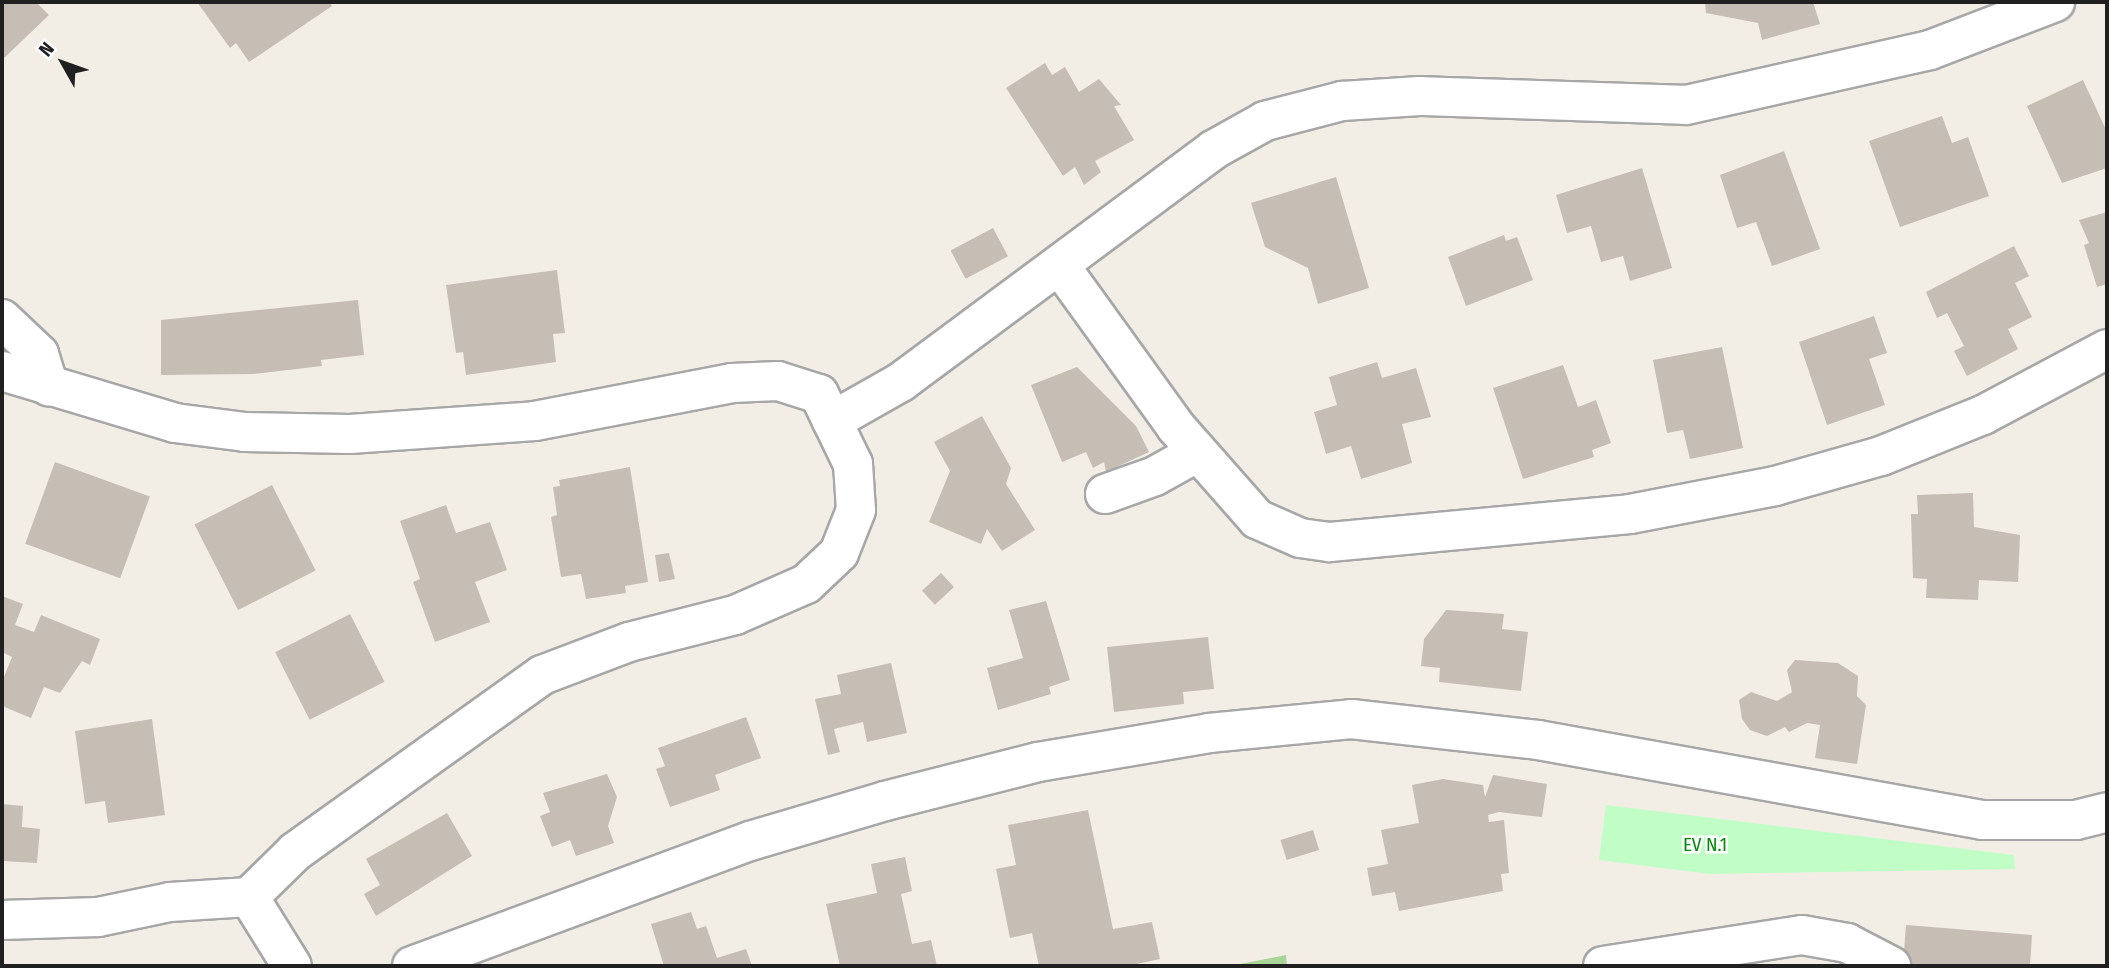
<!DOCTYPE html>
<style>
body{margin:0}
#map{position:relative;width:2109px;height:968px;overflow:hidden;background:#f2eee6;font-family:"Fira Sans Condensed",sans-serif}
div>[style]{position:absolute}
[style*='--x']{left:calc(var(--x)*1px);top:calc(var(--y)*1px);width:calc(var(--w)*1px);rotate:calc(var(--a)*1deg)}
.forest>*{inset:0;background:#abd498}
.park>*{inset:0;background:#c1fec5}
.building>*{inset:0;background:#c6bdb5;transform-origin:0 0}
.roads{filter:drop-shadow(2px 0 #a7a7a7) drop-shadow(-2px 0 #a7a7a7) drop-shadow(0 2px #a7a7a7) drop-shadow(0 -2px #a7a7a7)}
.minor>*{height:38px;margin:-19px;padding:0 19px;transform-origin:19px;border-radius:19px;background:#fff}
span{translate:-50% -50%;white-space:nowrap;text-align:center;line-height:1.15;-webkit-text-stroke:5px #fff;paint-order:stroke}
.park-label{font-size:19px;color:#038a0b}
.frame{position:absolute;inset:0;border:4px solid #202020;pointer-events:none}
.north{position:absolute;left:28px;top:28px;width:70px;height:70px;-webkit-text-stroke:5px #fff;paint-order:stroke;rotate:310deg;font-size:19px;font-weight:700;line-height:28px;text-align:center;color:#202020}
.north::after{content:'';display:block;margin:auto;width:24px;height:32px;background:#202020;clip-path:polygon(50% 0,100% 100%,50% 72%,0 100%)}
</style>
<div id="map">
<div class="forest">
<div style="clip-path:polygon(1286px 955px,1287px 966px,1230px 966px)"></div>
</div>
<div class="park">
<div style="clip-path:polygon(1606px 805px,2014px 855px,2015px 869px,1709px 874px,1599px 860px)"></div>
</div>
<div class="building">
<div style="clip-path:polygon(2px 2px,36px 2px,49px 15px,2px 60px)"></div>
<div style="clip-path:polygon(197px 2px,329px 2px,332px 6px,249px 62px,236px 43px,230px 48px)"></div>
<div style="clip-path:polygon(1705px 2px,1813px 2px,1820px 24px,1762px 40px,1758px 23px,1706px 13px)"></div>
<div style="clip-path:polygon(1045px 63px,1052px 75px,1065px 67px,1079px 92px,1099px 79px,1121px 105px,1114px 106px,1134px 140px,1095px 161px,1101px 172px,1084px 185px,1075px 167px,1063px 176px,1006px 88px)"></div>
<div style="clip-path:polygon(2083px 80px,2107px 132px,2107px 168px,2062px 183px,2027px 106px)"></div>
<div style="clip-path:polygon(1942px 116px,1952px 143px,1968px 137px,1989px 196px,1900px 227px,1869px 141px)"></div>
<div style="clip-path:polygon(1784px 151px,1820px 249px,1772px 266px,1756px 222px,1737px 228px,1720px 175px)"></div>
<div style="clip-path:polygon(1642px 168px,1672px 268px,1630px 281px,1623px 256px,1601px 262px,1591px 226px,1567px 233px,1556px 195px)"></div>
<div style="clip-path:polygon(1336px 177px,1369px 288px,1318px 304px,1308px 268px,1265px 247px,1251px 203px)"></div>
<div style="clip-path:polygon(2107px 212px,2107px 284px,2097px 287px,2084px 245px,2089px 243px,2079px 220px)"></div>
<div style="left:993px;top:228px;width:32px;height:48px;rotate:62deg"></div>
<div style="clip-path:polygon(1504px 235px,1506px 241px,1517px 237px,1533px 280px,1466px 306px,1448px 257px)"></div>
<div style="clip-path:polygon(2014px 246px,2029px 276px,2015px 283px,2032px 317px,2008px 329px,2018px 349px,1967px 376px,1954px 351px,1964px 346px,1947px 313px,1937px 318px,1926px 292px)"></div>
<div style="clip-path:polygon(557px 270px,565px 333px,553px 334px,556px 362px,466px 375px,463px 352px,456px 353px,446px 285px)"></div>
<div style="clip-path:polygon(358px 300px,364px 355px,321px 360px,322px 366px,254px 374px,161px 375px,161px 320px)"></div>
<div style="clip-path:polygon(1874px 316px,1887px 353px,1869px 359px,1885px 405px,1827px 425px,1799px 342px)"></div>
<div style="clip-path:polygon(1722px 347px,1743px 448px,1690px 459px,1683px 430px,1667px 433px,1653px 360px)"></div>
<div style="clip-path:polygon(1377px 362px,1382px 378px,1416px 368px,1431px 417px,1402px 424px,1412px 463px,1361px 479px,1351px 446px,1326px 454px,1314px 412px,1337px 405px,1329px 377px)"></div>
<div style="clip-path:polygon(1563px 365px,1578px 407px,1596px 400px,1611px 443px,1592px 450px,1594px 457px,1523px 479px,1493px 388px)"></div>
<div style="clip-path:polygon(1077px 367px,1136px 426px,1149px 452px,1106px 472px,1104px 462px,1093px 468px,1086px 452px,1062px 462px,1031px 385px)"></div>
<div style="clip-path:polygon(982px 416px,1011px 468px,1006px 484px,1035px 530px,1002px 551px,987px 529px,981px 544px,929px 522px,950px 471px,934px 442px)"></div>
<div style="left:55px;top:462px;width:101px;height:87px;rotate:20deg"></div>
<div style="clip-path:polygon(630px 467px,648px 582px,625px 586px,626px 593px,586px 599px,581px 574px,561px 577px,551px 517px,557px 515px,553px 487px,560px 486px,559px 480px)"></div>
<div style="left:272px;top:485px;width:96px;height:87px;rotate:63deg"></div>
<div style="clip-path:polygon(1973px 493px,1974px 527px,2020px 535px,2018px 582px,1979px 580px,1978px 600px,1926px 598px,1927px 579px,1913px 578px,1911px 514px,1918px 514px,1917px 495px)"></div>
<div style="clip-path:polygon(446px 505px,456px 533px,490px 522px,507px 570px,475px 582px,490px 622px,435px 642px,413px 582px,420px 579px,400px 521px)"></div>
<div style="clip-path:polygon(669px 553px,675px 579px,659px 582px,655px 555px)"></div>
<div style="left:941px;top:573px;width:19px;height:26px;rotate:47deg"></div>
<div style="clip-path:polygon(2px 596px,23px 604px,15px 625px,34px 632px,41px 615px,100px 639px,90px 665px,82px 661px,60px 693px,44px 687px,31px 718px,2px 706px,2px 682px,12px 657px,2px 652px)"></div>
<div style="clip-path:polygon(1046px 601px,1070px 680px,1049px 687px,1051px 694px,998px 710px,987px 668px,1023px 658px,1009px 610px)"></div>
<div style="clip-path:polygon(1446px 610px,1504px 614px,1502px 629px,1528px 632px,1521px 691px,1439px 682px,1440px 668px,1421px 666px,1424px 639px)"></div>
<div style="left:350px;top:614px;width:76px;height:84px;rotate:63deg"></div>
<div style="clip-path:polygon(1208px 637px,1214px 689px,1183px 692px,1184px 704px,1114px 712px,1107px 647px)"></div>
<div style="clip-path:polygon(1795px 660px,1838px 663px,1858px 676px,1857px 696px,1866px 705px,1857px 764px,1815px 758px,1820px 725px,1807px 723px,1789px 732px,1785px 727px,1767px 736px,1750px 730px,1742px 719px,1739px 700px,1751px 692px,1777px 701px,1792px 692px,1787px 670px)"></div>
<div style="clip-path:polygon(891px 663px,907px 733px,867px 742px,863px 722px,834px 729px,840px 752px,828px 755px,815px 699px,841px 694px,837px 675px)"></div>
<div style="clip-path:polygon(746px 717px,761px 758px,715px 775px,720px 790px,670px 807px,656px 769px,665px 766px,658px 748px)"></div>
<div style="clip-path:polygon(152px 719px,165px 815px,108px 823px,105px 801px,85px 804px,75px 731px)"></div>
<div style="clip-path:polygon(607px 774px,617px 797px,608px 826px,614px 843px,576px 856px,570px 840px,552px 847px,540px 816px,550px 812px,543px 793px)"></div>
<div style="clip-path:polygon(1493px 775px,1547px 784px,1542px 817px,1499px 812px,1488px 815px,1489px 822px,1504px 820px,1509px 873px,1501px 874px,1503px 891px,1399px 911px,1395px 892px,1372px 896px,1367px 868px,1388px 864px,1381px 830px,1419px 823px,1412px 785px,1443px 779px,1483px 785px,1485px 797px)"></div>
<div style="clip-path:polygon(2px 804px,23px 806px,22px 827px,40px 829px,37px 863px,2px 861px)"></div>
<div style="clip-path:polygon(1088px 810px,1113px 929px,1152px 922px,1160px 959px,1127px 966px,1039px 966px,1032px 933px,1010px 938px,996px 869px,1016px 865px,1008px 825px)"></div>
<div style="clip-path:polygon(447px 813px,472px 856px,376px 916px,364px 894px,380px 885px,366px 859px)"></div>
<div style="left:1313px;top:830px;width:21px;height:34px;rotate:73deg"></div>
<div style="clip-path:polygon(905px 857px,912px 891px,901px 894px,912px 944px,931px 940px,937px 966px,840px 966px,826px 904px,877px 893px,871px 864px)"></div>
<div style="clip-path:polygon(691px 912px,697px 929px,706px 926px,717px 958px,746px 949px,752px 966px,664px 966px,651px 924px)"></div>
<div style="clip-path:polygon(1906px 925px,2032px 935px,2030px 966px,1903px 965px)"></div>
</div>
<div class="roads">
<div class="minor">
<div style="--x:1060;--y:266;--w:198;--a:54.2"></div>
<div style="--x:1176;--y:427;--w:123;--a:48.6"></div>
<div style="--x:1257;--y:519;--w:47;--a:23.8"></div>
<div style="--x:1300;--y:538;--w:30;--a:8"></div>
<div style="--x:1330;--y:542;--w:301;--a:-5.3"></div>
<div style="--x:1630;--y:514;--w:148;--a:-10.9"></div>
<div style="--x:1775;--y:486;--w:110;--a:-15.8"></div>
<div style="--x:1881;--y:456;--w:110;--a:-21.9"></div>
<div style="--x:1983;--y:415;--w:140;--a:-28"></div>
<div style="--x:2;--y:319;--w:51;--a:43.4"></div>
<div style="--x:39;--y:354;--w:34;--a:73"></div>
<div style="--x:2;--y:371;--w:181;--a:16.7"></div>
<div style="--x:175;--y:423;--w:71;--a:7.3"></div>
<div style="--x:245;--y:432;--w:105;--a:1.1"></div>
<div style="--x:350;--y:434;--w:185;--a:-4"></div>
<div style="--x:535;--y:421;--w:201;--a:-10.9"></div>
<div style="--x:732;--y:383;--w:46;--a:-2.5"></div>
<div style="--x:778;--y:381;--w:43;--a:17.6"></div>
<div style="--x:819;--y:394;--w:78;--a:64.1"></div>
<div style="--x:853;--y:464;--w:46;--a:86.3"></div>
<div style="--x:856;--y:510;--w:46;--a:111.6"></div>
<div style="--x:839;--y:553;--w:45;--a:136.8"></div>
<div style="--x:806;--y:584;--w:77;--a:156.4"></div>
<div style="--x:735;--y:615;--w:109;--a:165.7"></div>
<div style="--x:629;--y:642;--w:93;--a:159.2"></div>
<div style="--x:542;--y:675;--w:304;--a:144.4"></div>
<div style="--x:295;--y:852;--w:64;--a:135.6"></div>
<div style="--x:249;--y:897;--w:79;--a:176.4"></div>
<div style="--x:170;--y:902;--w:74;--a:168.2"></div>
<div style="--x:98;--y:917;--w:96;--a:178.2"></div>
<div style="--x:832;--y:421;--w:79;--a:-29.5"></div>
<div style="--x:901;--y:382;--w:389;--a:-36.6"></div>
<div style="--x:1213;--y:150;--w:60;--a:-29.1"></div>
<div style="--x:1265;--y:121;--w:80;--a:-14.6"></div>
<div style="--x:1342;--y:101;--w:78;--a:-3.7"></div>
<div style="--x:1420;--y:96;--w:266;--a:1.9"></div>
<div style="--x:1686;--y:105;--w:250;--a:-12.7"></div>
<div style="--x:1930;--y:50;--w:134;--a:-21"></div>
<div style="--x:1105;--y:494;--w:53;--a:-19.8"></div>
<div style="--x:1155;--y:476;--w:49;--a:-29.2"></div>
<div style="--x:249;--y:897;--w:81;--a:58.1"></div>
<div style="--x:412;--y:966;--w:360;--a:-20.3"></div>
<div style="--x:750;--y:841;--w:141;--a:-16.5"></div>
<div style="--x:885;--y:801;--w:158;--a:-14.3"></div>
<div style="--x:1038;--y:762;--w:173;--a:-9.6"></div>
<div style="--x:1209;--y:733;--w:143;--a:-5.6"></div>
<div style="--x:1351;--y:719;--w:188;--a:6.4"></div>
<div style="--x:1538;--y:740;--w:451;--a:10.2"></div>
<div style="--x:1982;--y:820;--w:94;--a:0"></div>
<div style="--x:2076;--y:820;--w:32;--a:-14"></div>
<div style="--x:1603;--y:966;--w:201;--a:-8.9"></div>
<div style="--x:1802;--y:935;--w:46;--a:10.1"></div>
<div style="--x:1847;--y:943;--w:50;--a:27.6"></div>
</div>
</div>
<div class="park-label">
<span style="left:1705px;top:845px">EV N.1</span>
</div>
<div class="frame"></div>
<div class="north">N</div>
</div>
